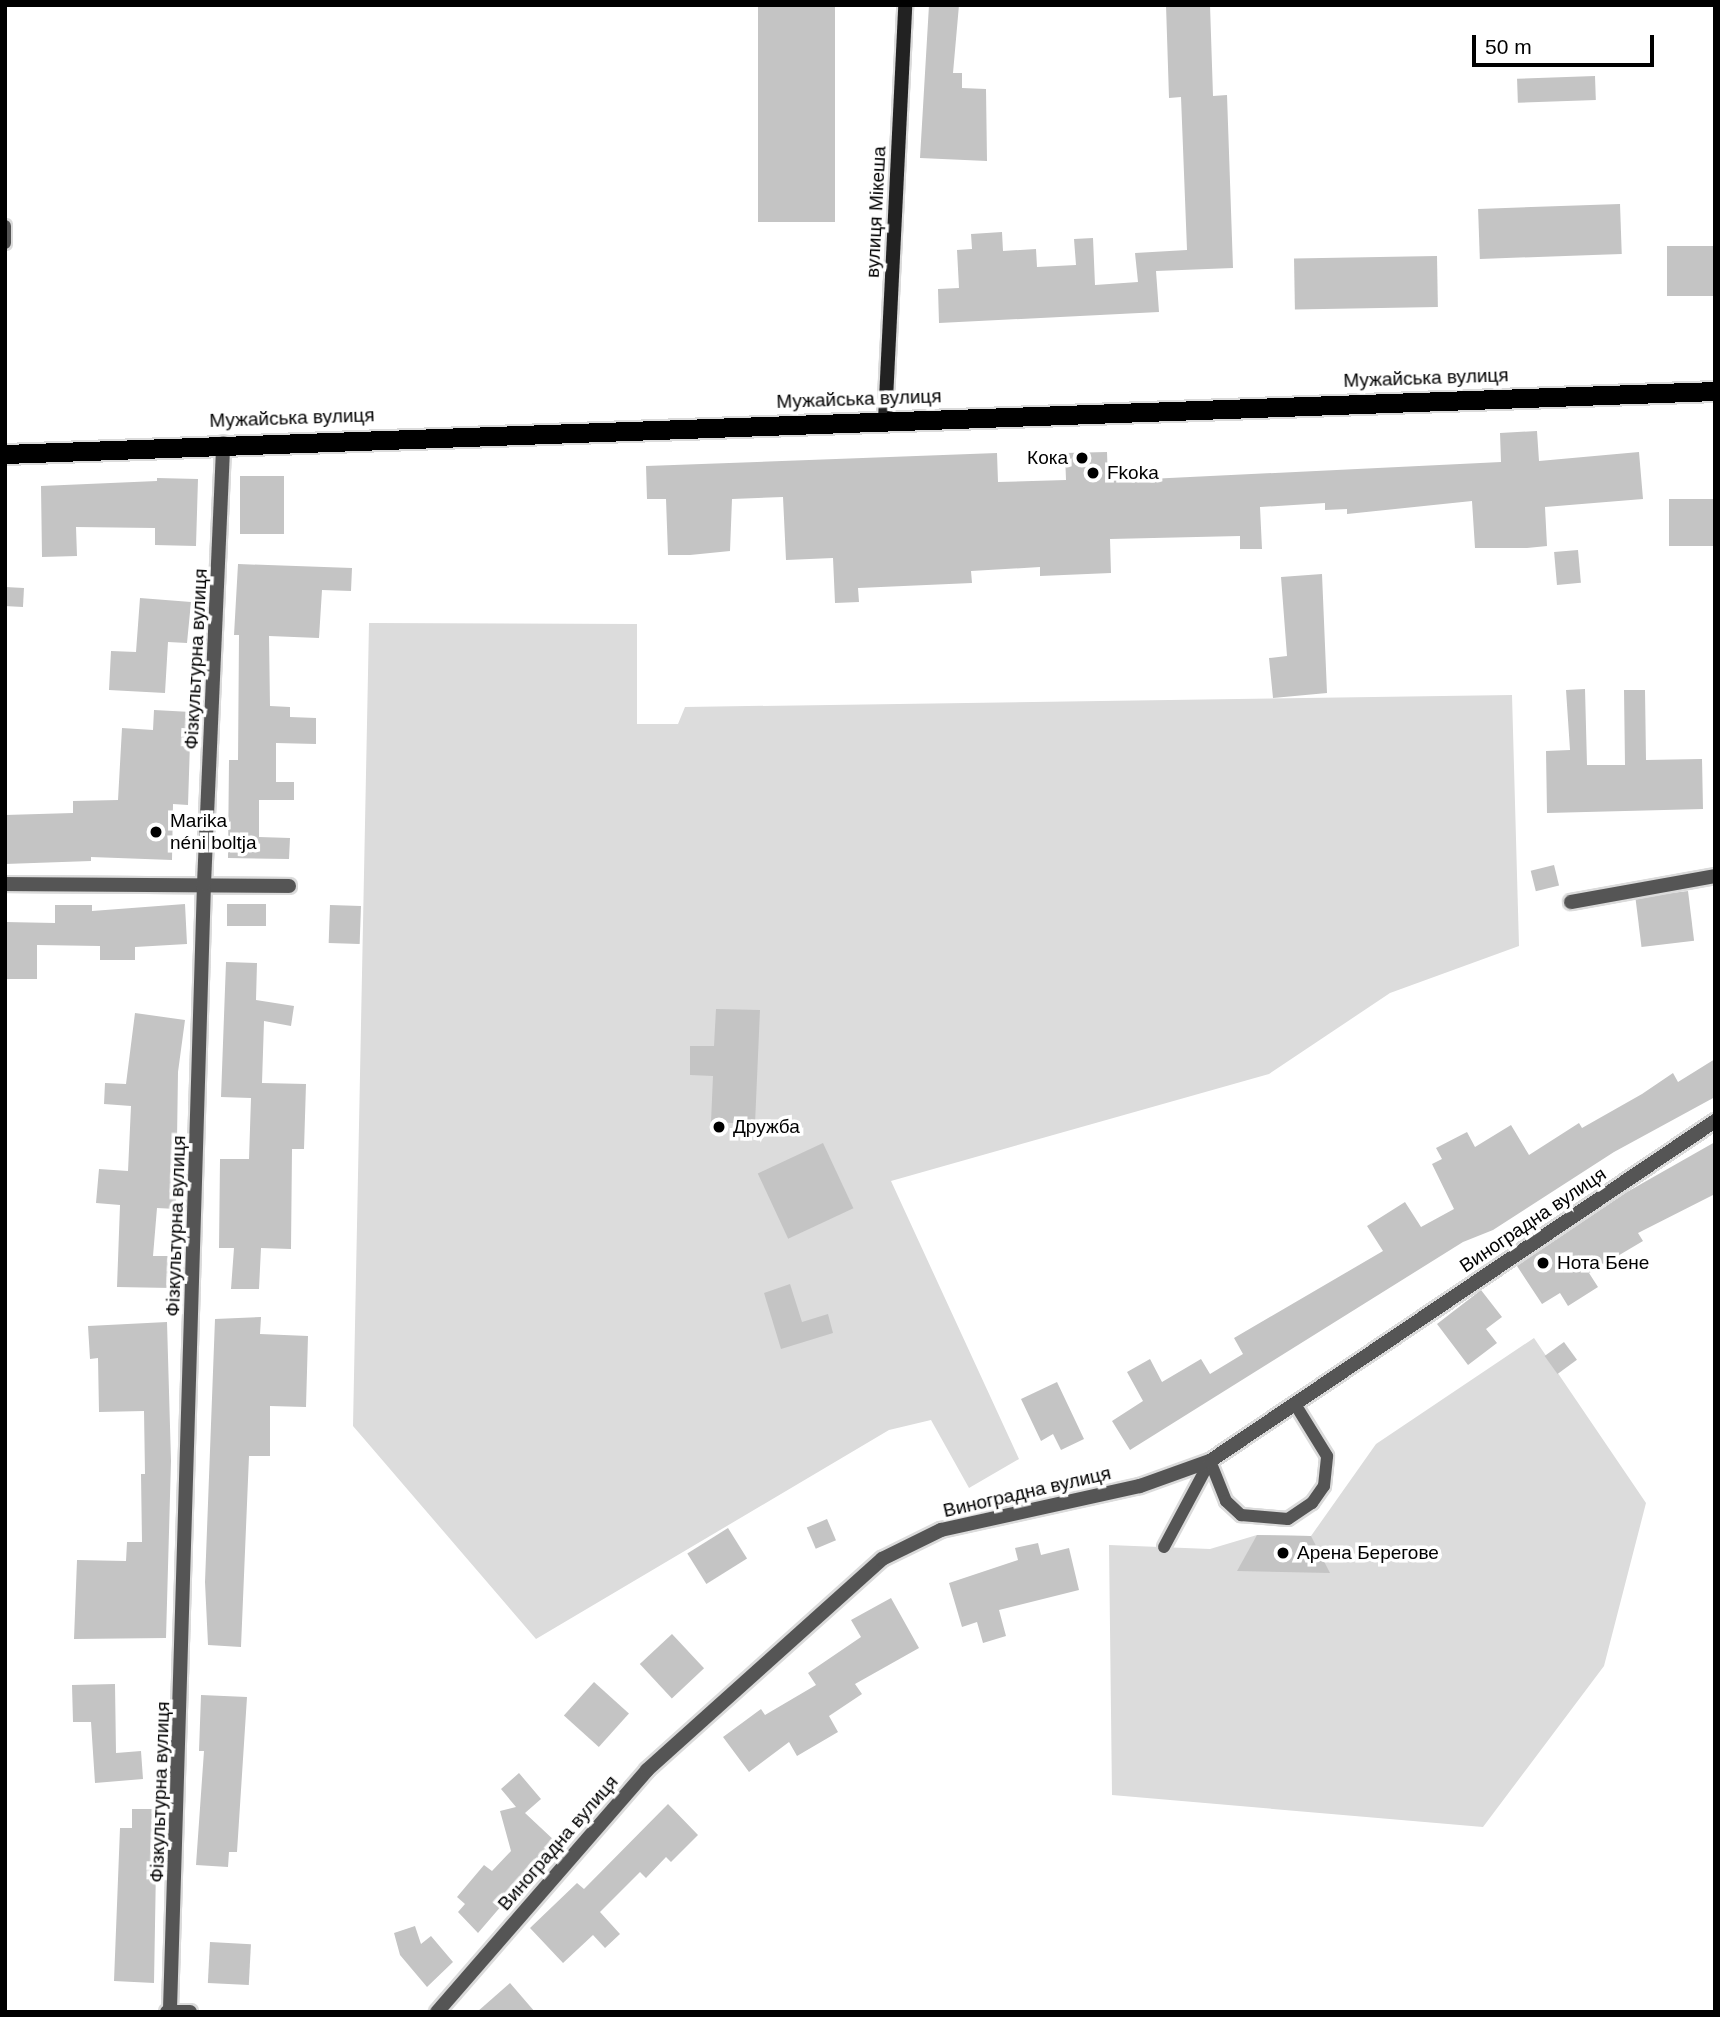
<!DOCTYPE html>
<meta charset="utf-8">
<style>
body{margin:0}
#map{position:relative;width:1720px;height:2017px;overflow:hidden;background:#fff;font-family:Arial,sans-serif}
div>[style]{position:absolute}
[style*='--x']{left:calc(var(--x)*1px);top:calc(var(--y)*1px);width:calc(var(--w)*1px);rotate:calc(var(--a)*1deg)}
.green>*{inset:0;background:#dcdcdc}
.building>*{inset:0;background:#c4c4c4;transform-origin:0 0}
.roads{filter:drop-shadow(2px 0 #dbdbdb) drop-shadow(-2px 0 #dbdbdb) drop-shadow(0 2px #dbdbdb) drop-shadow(0 -2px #dbdbdb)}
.service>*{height:12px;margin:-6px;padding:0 6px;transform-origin:6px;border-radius:6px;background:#555}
.minor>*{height:14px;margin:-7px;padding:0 7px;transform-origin:7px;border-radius:7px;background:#555}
.secondary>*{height:14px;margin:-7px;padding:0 7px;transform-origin:7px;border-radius:7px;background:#222}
.trunk>*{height:19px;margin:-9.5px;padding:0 9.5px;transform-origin:9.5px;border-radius:9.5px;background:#000}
.dots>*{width:19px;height:19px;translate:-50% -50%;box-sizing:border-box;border:4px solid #fff;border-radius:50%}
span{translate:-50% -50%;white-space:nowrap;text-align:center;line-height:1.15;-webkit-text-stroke:7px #fff;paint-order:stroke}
.street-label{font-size:19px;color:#000}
.poi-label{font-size:19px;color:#000}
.right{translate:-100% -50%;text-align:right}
.left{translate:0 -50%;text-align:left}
.frame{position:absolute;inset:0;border:7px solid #000;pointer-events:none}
.scale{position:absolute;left:1472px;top:35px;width:182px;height:32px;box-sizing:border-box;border:4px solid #000;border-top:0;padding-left:9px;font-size:21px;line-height:24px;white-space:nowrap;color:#000;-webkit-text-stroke:5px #fff;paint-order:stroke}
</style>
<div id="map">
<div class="green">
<div style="clip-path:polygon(369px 623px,637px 624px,637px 724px,678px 724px,685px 707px,1512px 695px,1519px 946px,1390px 993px,1269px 1074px,891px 1181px,1019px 1459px,969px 1488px,931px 1420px,889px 1430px,536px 1639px,353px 1426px)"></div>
<div style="clip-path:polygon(1534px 1338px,1646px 1503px,1604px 1666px,1483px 1827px,1112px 1795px,1109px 1545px,1210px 1549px,1257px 1535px,1311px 1536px,1376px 1444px)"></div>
</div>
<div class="building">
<div style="left:758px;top:5px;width:77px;height:217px"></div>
<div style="clip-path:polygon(929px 5px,959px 5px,953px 73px,962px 73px,962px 88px,986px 89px,987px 161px,920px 158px)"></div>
<div style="clip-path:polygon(1166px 5px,1210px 5px,1213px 96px,1227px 95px,1233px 268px,1156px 271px,1159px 312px,939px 323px,938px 289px,959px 288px,957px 250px,972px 249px,971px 234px,1002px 232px,1003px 251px,1036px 249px,1037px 267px,1076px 265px,1074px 239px,1093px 238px,1095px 285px,1138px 282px,1135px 253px,1187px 250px,1181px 97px,1169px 98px)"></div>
<div style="left:1595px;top:76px;width:24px;height:78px;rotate:88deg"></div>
<div style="left:1620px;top:204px;width:50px;height:142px;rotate:88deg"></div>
<div style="left:1715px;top:246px;width:50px;height:48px;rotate:90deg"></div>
<div style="left:1437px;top:256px;width:51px;height:143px;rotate:89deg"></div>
<div style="clip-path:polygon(1537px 431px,1539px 461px,1639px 452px,1643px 499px,1545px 507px,1547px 546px,1527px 548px,1475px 548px,1472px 501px,1347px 514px,1347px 509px,1325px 510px,1325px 503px,1260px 507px,1262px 549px,1240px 549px,1240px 536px,1110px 539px,1111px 573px,1040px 576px,1040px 567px,971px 571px,972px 583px,858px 588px,859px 602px,835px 603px,833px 558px,786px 560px,783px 497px,732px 499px,730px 551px,690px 555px,668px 555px,666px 499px,647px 499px,646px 466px,997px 453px,998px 482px,1066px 480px,1065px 453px,1107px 452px,1108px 481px,1501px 462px,1500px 433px)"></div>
<div style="left:240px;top:476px;width:44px;height:58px"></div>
<div style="clip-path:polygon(157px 478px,198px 479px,196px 546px,155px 545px,155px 528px,76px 527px,77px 556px,42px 557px,41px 486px,157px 481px)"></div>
<div style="left:1715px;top:499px;width:47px;height:46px;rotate:90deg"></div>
<div style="left:1578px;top:550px;width:33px;height:24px;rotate:85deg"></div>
<div style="clip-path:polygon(238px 564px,352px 568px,351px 591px,322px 590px,319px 638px,269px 636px,270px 706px,290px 707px,290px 717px,316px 718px,316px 744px,276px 743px,276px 782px,294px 782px,294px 800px,259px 800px,259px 837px,290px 838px,289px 859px,228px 858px,229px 760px,238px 760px,239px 635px,234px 635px)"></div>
<div style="clip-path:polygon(1322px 574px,1327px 693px,1273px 698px,1269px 658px,1287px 656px,1281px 577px)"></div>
<div style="left:5px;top:587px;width:19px;height:19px;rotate:3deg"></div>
<div style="clip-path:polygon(140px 598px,191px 602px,187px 643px,168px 642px,165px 693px,109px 690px,111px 651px,136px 652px)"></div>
<div style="clip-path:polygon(1585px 689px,1587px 765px,1625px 765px,1624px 690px,1645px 690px,1646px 760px,1702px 759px,1703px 809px,1547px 813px,1546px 751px,1570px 750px,1566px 690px)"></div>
<div style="clip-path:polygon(154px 710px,191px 712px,188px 805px,173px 804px,172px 860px,91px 857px,91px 861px,5px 864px,5px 815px,73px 813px,73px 801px,118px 800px,122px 728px,153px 730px)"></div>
<div style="left:1554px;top:865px;width:21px;height:24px;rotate:76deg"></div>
<div style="left:1688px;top:891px;width:50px;height:53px;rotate:83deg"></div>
<div style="clip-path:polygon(185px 904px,187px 944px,135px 947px,135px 960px,100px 960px,100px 946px,37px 945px,37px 979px,5px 979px,5px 922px,55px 923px,55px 905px,92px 905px,92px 911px)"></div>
<div style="left:227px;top:904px;width:39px;height:22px"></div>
<div style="left:330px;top:905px;width:31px;height:38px;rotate:2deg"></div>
<div style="clip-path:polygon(226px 962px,257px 963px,256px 1000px,294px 1006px,291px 1026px,264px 1021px,262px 1083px,306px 1084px,304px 1149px,292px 1149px,291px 1249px,261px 1248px,259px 1289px,231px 1289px,234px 1248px,219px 1248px,220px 1159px,249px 1159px,251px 1098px,221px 1097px)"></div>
<div style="clip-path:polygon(716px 1009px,760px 1010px,755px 1124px,711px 1122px,713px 1076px,690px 1075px,690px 1046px,714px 1046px)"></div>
<div style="clip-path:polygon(135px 1013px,185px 1020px,178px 1072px,176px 1209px,157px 1208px,153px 1256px,171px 1256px,171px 1288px,117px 1287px,120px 1205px,96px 1203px,99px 1169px,128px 1171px,131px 1106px,104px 1104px,105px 1083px,126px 1084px)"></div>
<div style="clip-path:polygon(1715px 1059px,1715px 1097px,1614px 1152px,1493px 1230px,1463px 1242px,1130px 1450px,1112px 1421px,1143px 1401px,1127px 1372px,1150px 1359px,1162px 1382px,1201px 1359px,1210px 1374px,1243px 1354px,1234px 1338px,1383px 1251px,1367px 1226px,1405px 1202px,1421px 1227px,1454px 1209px,1432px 1164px,1442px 1159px,1436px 1148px,1467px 1132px,1475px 1147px,1511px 1125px,1529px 1155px,1579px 1123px,1582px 1128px,1642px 1094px,1673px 1073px,1678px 1082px)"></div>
<div style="clip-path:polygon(1715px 1142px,1715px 1194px,1638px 1233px,1643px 1241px,1589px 1273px,1598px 1287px,1568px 1306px,1560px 1293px,1542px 1304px,1517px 1266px,1627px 1192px)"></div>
<div style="left:823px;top:1143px;width:72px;height:72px;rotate:65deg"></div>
<div style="clip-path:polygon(790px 1284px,802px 1322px,828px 1314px,833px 1333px,781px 1349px,764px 1293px)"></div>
<div style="clip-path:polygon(1481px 1290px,1502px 1317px,1486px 1329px,1497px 1343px,1468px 1365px,1437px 1324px)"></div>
<div style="clip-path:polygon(261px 1317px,260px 1334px,308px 1336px,306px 1407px,270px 1406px,270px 1456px,249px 1456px,241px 1647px,208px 1645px,205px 1582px,215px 1319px)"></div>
<div style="clip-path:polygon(167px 1322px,171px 1461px,166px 1638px,74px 1639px,77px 1560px,126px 1561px,127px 1542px,142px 1542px,141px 1474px,145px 1474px,144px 1411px,99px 1412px,98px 1358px,90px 1359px,88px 1326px)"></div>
<div style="left:1564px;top:1342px;width:22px;height:24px;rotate:54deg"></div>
<div style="clip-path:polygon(1057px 1382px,1084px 1439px,1061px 1450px,1053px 1434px,1041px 1441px,1021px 1399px)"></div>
<div style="left:827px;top:1519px;width:23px;height:22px;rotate:67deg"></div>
<div style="left:728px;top:1528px;width:36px;height:48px;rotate:58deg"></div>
<div style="clip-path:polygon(1257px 1535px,1311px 1536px,1330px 1573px,1237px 1571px)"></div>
<div style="clip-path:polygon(1038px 1543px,1041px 1555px,1069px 1548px,1079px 1590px,999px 1610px,1006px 1636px,983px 1643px,977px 1622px,962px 1627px,949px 1583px,1018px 1560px,1015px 1548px)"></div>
<div style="clip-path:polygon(891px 1598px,919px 1648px,855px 1684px,862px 1694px,829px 1716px,838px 1732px,797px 1756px,789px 1742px,749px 1772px,723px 1737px,761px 1709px,765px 1715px,816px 1685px,808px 1673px,861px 1637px,851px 1620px)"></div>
<div style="left:672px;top:1634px;width:47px;height:44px;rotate:47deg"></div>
<div style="left:594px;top:1682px;width:47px;height:45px;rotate:42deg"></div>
<div style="clip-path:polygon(115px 1684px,116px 1753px,141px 1751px,143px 1779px,95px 1783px,91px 1722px,73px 1722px,72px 1685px)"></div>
<div style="clip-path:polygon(201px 1695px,247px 1697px,237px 1852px,229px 1852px,228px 1867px,196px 1865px,204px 1751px,199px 1751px)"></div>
<div style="clip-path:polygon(519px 1773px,541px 1799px,525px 1813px,556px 1842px,478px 1933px,458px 1912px,465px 1904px,457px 1897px,484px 1865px,492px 1871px,511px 1851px,500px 1811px,516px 1807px,501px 1789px)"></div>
<div style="clip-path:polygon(668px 1804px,698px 1835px,671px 1862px,666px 1857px,646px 1878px,640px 1872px,600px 1912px,620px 1934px,605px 1948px,593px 1935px,563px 1963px,530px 1928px,577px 1883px,584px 1889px)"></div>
<div style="clip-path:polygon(132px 1809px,157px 1809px,154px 1983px,114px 1981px,120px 1828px,132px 1828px)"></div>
<div style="clip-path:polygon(415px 1926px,421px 1944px,431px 1936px,453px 1962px,427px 1987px,400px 1955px,394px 1933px)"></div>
<div style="left:210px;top:1942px;width:41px;height:41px;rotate:3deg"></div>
<div style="clip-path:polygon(510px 1983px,535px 2012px,477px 2012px)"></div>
</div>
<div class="roads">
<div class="service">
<div style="--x:5;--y:226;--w:17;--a:90"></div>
<div style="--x:1164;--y:1547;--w:98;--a:-61.9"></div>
<div style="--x:1210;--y:1461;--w:43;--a:68.2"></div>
<div style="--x:1226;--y:1501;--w:21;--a:43"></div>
<div style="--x:1241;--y:1515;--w:47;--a:4.9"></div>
<div style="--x:1288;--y:1519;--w:29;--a:-34"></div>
<div style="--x:1312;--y:1503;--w:21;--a:-55"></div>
<div style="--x:1324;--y:1486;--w:30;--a:-84"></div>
<div style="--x:1327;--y:1456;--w:61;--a:-121.6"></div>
</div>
<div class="minor">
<div style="--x:5;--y:884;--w:284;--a:0.4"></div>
<div style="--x:1571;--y:902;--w:146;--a:-10.2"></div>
<div style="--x:170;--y:2009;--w:1126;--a:-88.27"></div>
<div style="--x:204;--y:884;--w:441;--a:-87.5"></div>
<div style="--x:167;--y:2012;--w:23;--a:0"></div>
<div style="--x:437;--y:2012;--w:320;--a:-49"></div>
<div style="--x:647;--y:1770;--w:316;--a:-41.9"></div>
<div style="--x:882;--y:1559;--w:66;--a:-26.2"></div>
<div style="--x:941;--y:1530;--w:204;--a:-12.5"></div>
<div style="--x:1140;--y:1486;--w:74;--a:-19.7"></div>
<div style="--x:1210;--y:1461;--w:609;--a:-33.95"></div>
</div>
<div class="secondary">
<div style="--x:885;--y:420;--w:415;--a:-87.2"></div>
</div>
<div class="trunk">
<div style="--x:5;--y:454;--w:1711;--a:-2.11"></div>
</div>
</div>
<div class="dots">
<div style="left:1082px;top:458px;background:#000"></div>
<div style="left:1093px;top:473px;background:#000"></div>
<div style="left:156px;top:832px;background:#000"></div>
<div style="left:719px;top:1127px;background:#000"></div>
<div style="left:1543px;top:1263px;background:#000"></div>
<div style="left:1283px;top:1553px;background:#000"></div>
</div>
<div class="street-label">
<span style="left:876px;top:212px;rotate:-87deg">вулиця Мікеша</span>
<span style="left:1426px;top:378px;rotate:-2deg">Мужайська вулиця</span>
<span style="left:859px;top:399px;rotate:-2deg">Мужайська вулиця</span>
<span style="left:292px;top:418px;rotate:-2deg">Мужайська вулиця</span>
<span style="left:196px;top:659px;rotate:-87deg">Фізкультурна вулиця</span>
<span style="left:1533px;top:1220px;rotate:-34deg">Виноградна вулиця</span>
<span style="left:176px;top:1226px;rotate:-88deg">Фізкультурна вулиця</span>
<span style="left:1027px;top:1492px;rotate:-13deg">Виноградна вулиця</span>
<span style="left:160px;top:1792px;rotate:-88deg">Фізкультурна вулиця</span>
<span style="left:558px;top:1843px;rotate:-49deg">Виноградна вулиця</span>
</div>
<div class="poi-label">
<span class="right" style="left:1068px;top:458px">Кока</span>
<span class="left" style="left:1107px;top:473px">Fkoka</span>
<span class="left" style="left:170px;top:832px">Marika<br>néni boltja</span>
<span class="left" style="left:733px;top:1127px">Дружба</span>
<span class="left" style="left:1557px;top:1263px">Нота Бене</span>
<span class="left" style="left:1297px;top:1553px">Арена Берегове</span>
</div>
<div class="frame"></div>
<div class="scale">50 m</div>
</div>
